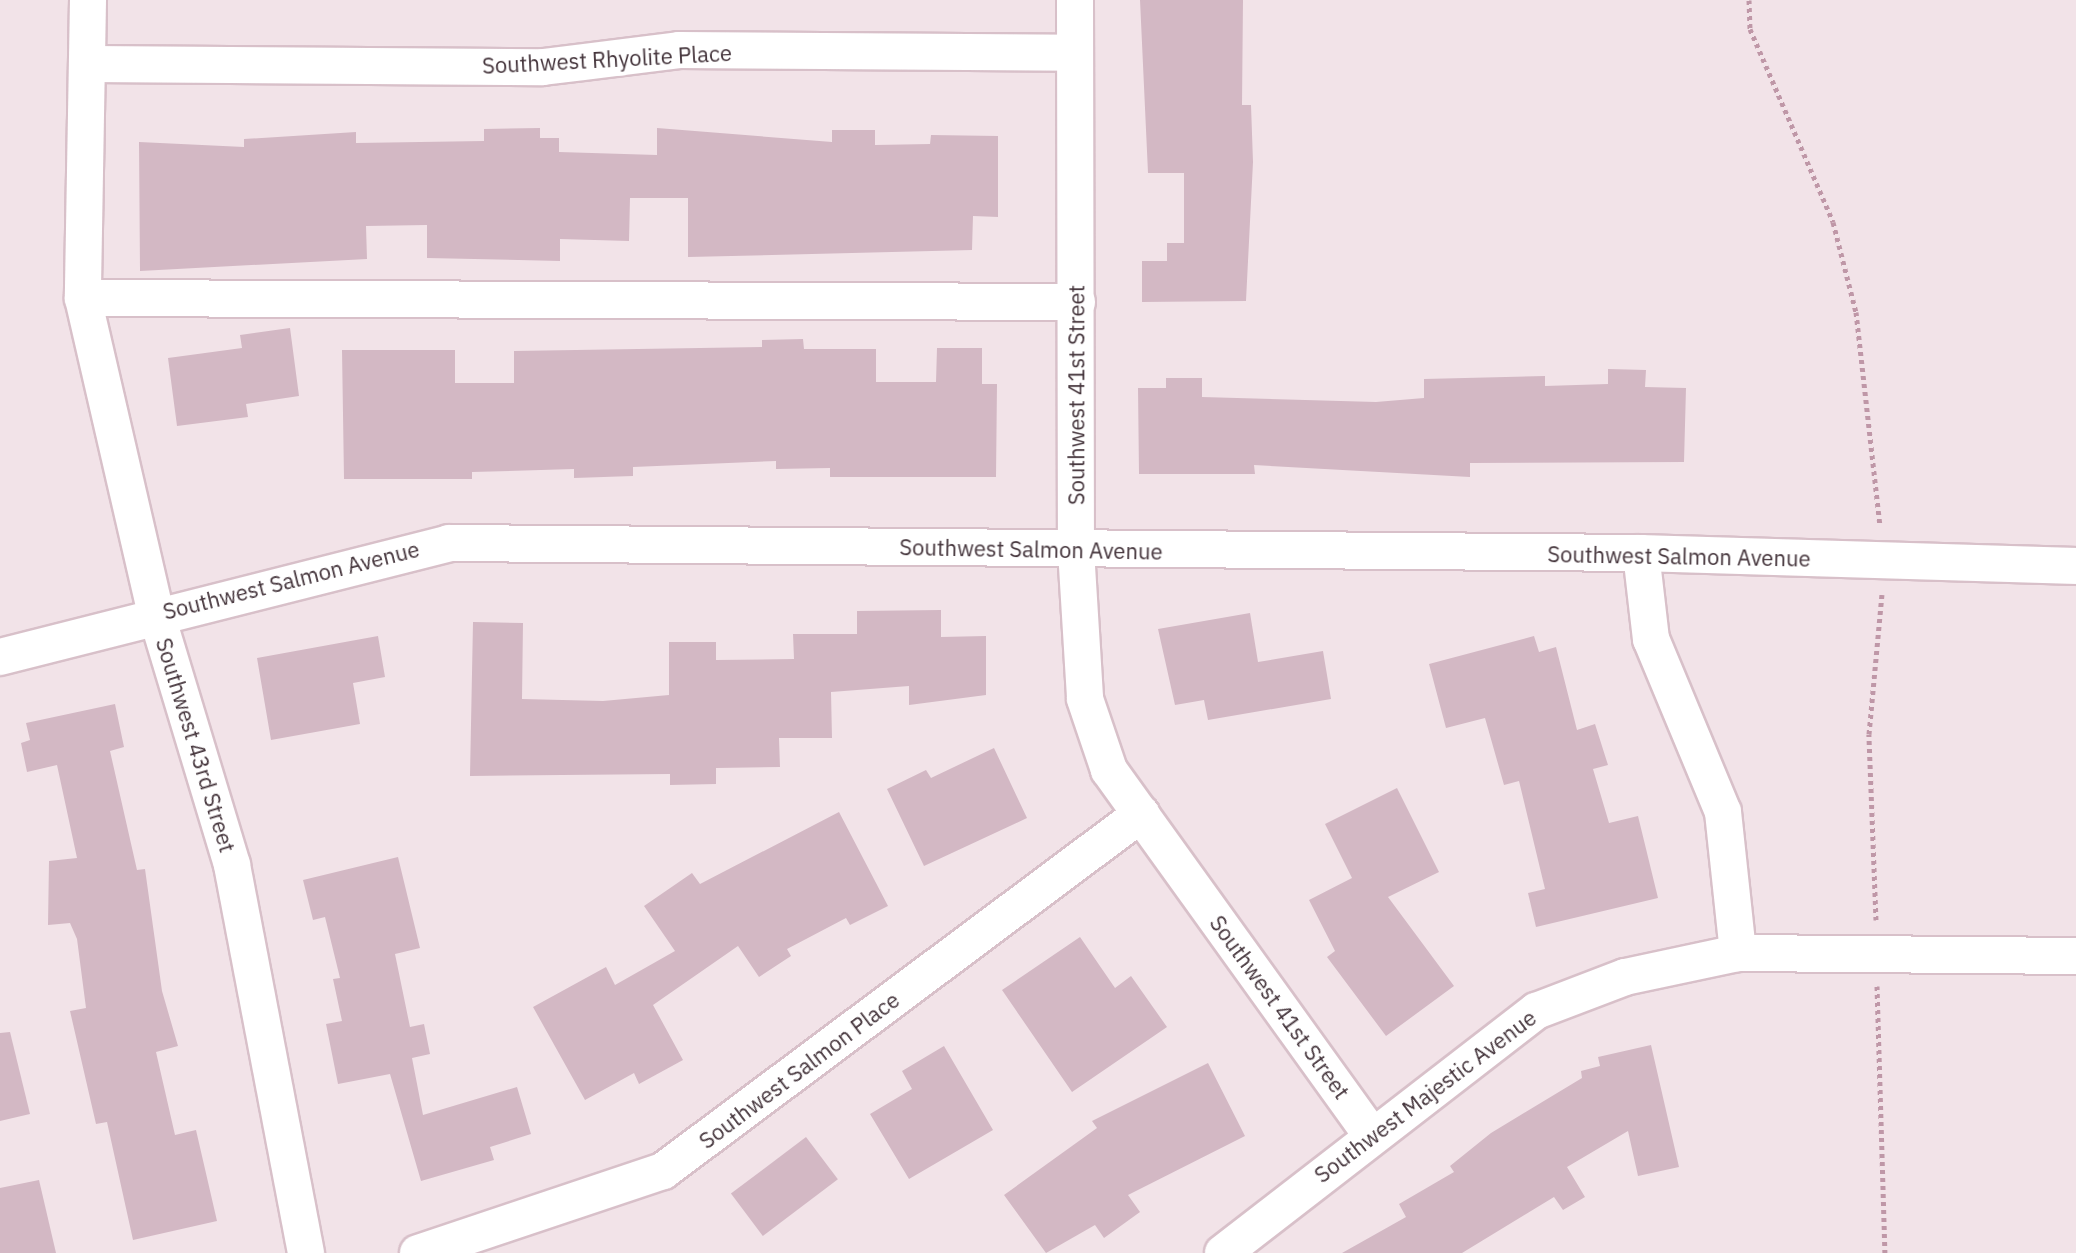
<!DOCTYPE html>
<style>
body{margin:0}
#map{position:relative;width:2076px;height:1253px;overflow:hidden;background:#f2e3e8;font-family:"IBM Plex Sans",sans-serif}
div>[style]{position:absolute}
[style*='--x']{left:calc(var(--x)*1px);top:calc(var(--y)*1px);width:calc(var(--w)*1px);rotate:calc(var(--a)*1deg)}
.building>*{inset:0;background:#d3b8c4;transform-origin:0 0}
.path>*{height:5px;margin-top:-2.5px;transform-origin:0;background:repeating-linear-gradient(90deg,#bf97a7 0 4px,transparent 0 8px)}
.roads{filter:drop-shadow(2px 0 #d8c0c9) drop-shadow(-2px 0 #d8c0c9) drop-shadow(0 2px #d8c0c9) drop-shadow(0 -2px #d8c0c9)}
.minor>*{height:36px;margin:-18px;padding:0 18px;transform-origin:18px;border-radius:18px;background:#fff}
span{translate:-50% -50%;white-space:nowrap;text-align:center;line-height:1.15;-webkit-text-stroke:8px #fff;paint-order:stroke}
.street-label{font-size:22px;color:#43333a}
</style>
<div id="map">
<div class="building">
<div style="clip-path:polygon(1140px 0,1243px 0,1242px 105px,1251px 105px,1253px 162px,1246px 301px,1142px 302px,1142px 261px,1167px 261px,1167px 243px,1184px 243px,1184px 173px,1148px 173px)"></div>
<div style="clip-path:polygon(540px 128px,540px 138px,559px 138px,559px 152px,657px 155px,657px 128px,832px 142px,832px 130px,875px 130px,875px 145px,930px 144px,931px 135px,998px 136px,998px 217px,973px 216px,972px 250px,688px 257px,688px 198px,630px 198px,629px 241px,560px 239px,560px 261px,427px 258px,427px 225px,366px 226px,367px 259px,140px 271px,139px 142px,244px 147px,244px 139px,356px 132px,356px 143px,484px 141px,484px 129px)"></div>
<div style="clip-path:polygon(290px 328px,299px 396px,246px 404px,248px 417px,177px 426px,168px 358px,242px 348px,240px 335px)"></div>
<div style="clip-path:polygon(803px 339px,804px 349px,876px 349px,876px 382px,936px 382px,937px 348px,982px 348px,982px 384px,997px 384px,996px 477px,830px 477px,830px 468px,776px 469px,776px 461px,633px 467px,633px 476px,574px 478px,574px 469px,472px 472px,472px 479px,344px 479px,342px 350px,455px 350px,455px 383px,514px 383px,514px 351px,762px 347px,762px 340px)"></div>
<div style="clip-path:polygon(1608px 369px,1646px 370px,1645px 387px,1686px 388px,1684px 462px,1470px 463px,1470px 477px,1254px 465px,1255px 474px,1139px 474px,1138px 388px,1166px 388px,1166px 378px,1202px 378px,1202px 397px,1376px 402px,1424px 398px,1424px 379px,1545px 376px,1545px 386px,1608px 384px)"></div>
<div style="clip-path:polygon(941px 610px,941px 637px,986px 636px,986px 695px,909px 705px,909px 686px,831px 692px,832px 738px,779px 738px,780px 767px,716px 768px,716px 784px,670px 785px,670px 774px,470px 776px,473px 622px,523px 623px,522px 699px,603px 701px,669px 695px,669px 642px,716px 642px,716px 660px,794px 659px,793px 634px,857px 634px,857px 611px)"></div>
<div style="clip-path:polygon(1250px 613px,1258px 662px,1323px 651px,1331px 699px,1208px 720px,1204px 700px,1175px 705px,1158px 629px)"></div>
<div style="clip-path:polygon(378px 636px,385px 677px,353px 683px,360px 724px,271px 740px,257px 658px)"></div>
<div style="clip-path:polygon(1534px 636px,1539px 652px,1556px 647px,1577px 730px,1595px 724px,1608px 765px,1593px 769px,1609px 823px,1638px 816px,1658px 898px,1536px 927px,1528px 893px,1545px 889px,1519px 781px,1504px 785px,1485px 718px,1446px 728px,1429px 664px)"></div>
<div style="clip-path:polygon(115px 704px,124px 747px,110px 751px,137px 870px,145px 869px,162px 991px,178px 1046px,156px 1052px,175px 1135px,196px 1130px,217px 1221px,133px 1240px,107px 1122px,96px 1124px,70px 1011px,86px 1008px,77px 939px,70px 923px,48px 925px,49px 861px,77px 858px,57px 765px,27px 772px,21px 743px,30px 740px,26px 723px)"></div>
<div style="clip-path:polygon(994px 748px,1027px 818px,924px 866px,887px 789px,926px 770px,931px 778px)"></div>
<div style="clip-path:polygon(1397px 788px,1439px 872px,1388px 897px,1454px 986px,1386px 1036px,1327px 957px,1335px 951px,1309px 900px,1352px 878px,1325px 824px)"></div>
<div style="clip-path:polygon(839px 812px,888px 906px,850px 925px,846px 918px,787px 949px,791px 956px,759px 977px,738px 946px,653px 1005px,683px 1060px,639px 1084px,634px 1073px,585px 1100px,533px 1007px,606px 967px,615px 985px,675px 951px,644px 906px,692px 873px,700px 884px)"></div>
<div style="clip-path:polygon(398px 857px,420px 948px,395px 954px,410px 1027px,424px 1024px,430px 1054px,412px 1058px,423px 1115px,517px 1087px,531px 1134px,490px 1147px,494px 1160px,421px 1181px,390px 1074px,338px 1084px,326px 1024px,342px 1021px,333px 979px,340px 978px,325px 917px,313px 920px,303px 880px)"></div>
<div style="clip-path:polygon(1080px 937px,1115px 988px,1131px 976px,1167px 1027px,1072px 1092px,1002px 990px)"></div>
<div style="clip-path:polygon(10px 1032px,30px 1114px,0 1121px,0 1033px)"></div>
<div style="clip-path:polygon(1651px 1045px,1679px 1167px,1638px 1176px,1628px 1131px,1567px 1167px,1585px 1197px,1563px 1210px,1554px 1197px,1462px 1253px,1342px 1253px,1406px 1217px,1399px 1204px,1454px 1172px,1450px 1166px,1491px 1133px,1582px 1078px,1581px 1071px,1600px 1066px,1598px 1057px)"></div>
<div style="clip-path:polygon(944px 1046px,993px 1130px,909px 1179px,870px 1114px,912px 1089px,902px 1071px)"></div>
<div style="clip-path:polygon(1208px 1063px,1245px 1136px,1128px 1195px,1140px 1212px,1104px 1238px,1095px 1225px,1046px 1253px,1004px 1195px,1097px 1128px,1092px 1121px)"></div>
<div style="left:806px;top:1137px;width:53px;height:94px;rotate:53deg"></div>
<div style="clip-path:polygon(39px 1180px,56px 1253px,0 1253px,0 1188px)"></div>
</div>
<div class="path">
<div style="--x:1749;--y:0;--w:29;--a:88"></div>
<div style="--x:1750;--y:29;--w:210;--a:66.7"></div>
<div style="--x:1833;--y:222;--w:93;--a:75.7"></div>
<div style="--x:1856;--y:312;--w:214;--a:83.6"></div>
<div style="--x:1876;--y:920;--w:186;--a:-92.2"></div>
<div style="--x:1869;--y:734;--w:140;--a:-84.7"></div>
<div style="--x:1877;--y:986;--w:267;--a:88.3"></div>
</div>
<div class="roads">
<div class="minor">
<div style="--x:88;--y:0;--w:298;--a:91"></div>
<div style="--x:83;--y:298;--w:323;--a:77"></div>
<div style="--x:156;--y:613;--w:263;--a:73.2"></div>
<div style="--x:232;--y:865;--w:395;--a:79.2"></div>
<div style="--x:1075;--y:0;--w:550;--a:89.9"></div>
<div style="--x:1076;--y:550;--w:149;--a:86.5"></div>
<div style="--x:1085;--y:699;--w:75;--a:71.3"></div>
<div style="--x:1109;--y:770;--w:447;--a:54.3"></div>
<div style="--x:90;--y:64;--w:453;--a:0.4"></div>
<div style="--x:543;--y:67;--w:137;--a:-7.1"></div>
<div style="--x:679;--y:50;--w:396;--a:0.4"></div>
<div style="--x:83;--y:298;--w:994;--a:0.23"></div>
<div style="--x:1641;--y:553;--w:87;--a:83.4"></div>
<div style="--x:1651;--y:639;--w:187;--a:67.4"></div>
<div style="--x:1723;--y:812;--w:142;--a:83.9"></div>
<div style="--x:0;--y:657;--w:463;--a:-14.2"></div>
<div style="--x:449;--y:543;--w:1192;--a:0.48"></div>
<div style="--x:1641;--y:553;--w:435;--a:1.7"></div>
<div style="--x:418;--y:1253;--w:258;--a:-18.5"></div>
<div style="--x:663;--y:1171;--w:597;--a:-36.75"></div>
<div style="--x:1223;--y:1253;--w:396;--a:-37.7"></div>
<div style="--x:1536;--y:1011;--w:95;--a:-20.9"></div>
<div style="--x:1625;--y:977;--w:116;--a:-12"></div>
<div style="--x:1738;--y:953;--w:338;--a:0.5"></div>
</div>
</div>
<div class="street-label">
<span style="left:607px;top:59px;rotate:-3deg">Southwest Rhyolite Place</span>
<span style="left:1076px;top:395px;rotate:-90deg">Southwest 41st Street</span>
<span style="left:1031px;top:549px;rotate:1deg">Southwest Salmon Avenue</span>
<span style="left:1679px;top:556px;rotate:1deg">Southwest Salmon Avenue</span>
<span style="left:291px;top:580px;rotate:-14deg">Southwest Salmon Avenue</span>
<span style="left:196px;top:745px;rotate:73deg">Southwest 43rd Street</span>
<span style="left:1280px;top:1007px;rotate:54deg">Southwest 41st Street</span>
<span style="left:799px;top:1070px;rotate:-37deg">Southwest Salmon Place</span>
<span style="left:1425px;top:1096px;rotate:-37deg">Southwest Majestic Avenue</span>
</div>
</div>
